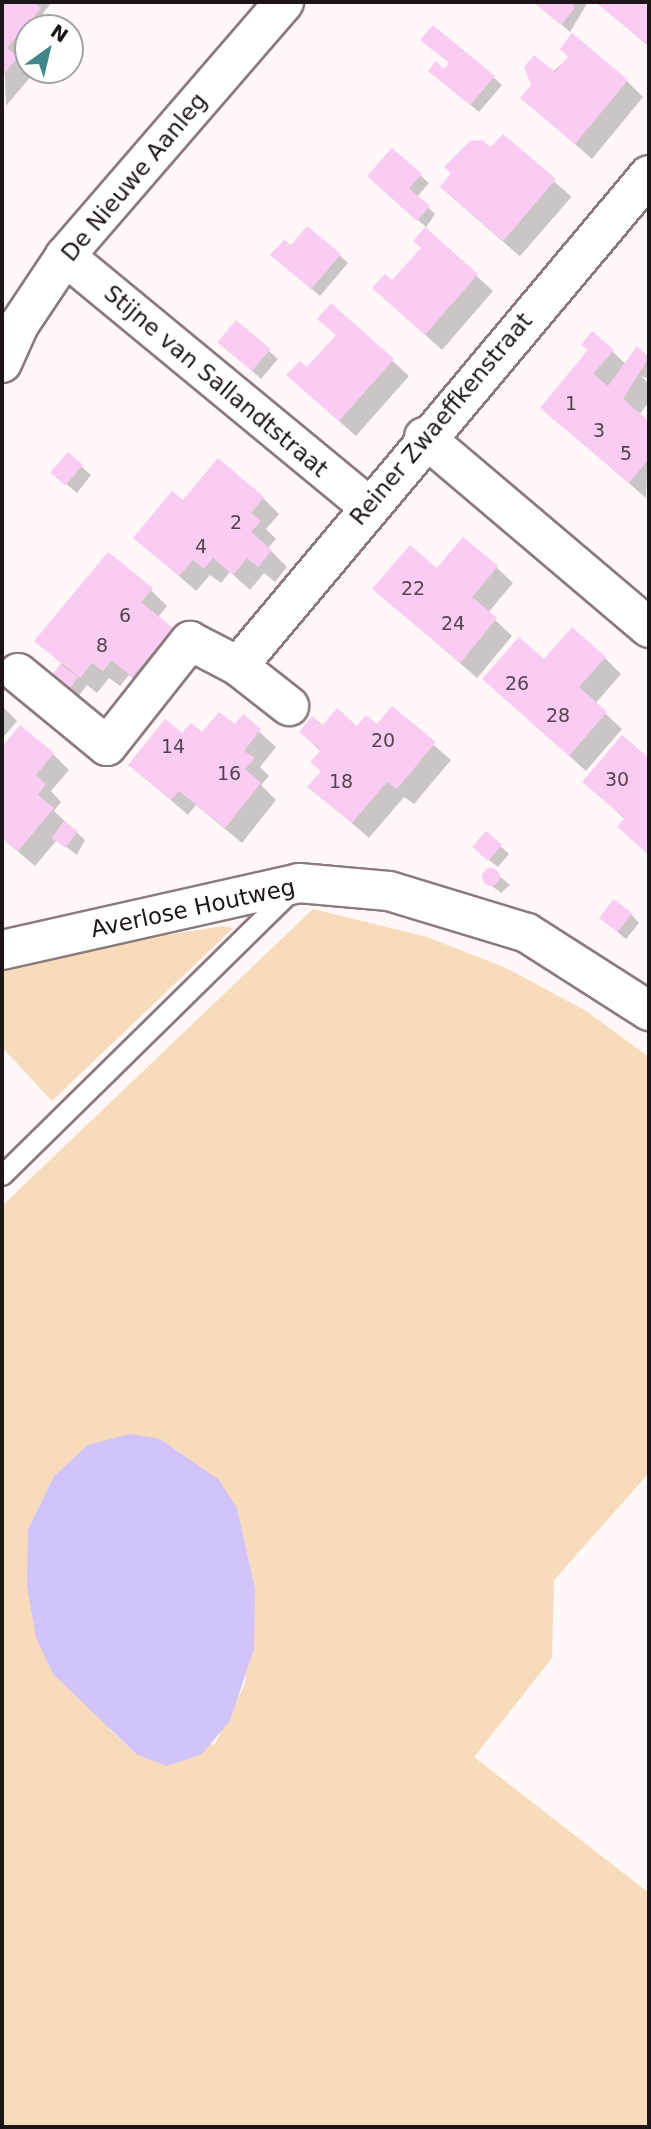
<!DOCTYPE html>
<style>
body{margin:0}
#map{position:relative;width:651px;height:2129px;overflow:hidden;background:#fff7f8;font-family:"DejaVu Sans",sans-serif}
div>[style]{position:absolute}
[style*='--x']{left:calc(var(--x)*1px);top:calc(var(--y)*1px);width:calc(var(--w)*1px);rotate:calc(var(--a)*1deg)}
.green>*{inset:0;background:#f7dbbb}
.water>*{inset:0;background:#d2c4f8}
.shadow>*{inset:0;background:#0003;transform-origin:0 0}
.building>*{inset:0;background:#faccf4;transform-origin:0 0}
.round{border-radius:50%}
.roads{filter:drop-shadow(2px 0 #8c7b7e) drop-shadow(-2px 0 #8c7b7e) drop-shadow(0 2px #8c7b7e) drop-shadow(0 -2px #8c7b7e)}
.service>*{height:19px;margin:-9.5px;padding:0 9.5px;transform-origin:9.5px;border-radius:9.5px;background:#fff}
.minor>*{height:38px;margin:-19px;padding:0 19px;transform-origin:19px;border-radius:19px;background:#fff}
span{translate:-50% -50%;white-space:nowrap;text-align:center;line-height:1.15;-webkit-text-stroke:7px #fff;paint-order:stroke}
.number-label{font-size:19px;color:#54444f}
.number-label span{-webkit-text-stroke-width:0}
.street-label{font-size:23px;color:#1d1618}
.frame{position:absolute;inset:0;border:4px solid #1d1618;pointer-events:none}
.north{position:absolute;left:14px;top:14px;width:70px;height:70px;box-sizing:border-box;background:#fff;border:2px solid #a5a2a3;border-radius:50%;rotate:34deg;font-size:19px;font-weight:700;line-height:28px;text-align:center;color:#1d1618}
.north::after{content:'';display:block;margin:auto;width:24px;height:32px;background:#40888a;clip-path:polygon(50% 0,100% 100%,50% 72%,0 100%)}
</style>
<div id="map">
<div class="green">
<div style="clip-path:polygon(evenodd,313px 909px,427px 937px,506px 968px,586px 1011px,649px 1057px,649px 1473px,554px 1580px,552px 1658px,474px 1757px,649px 1893px,649px 2127px,2px 2127px,2px 1206px,313px 909px,54px 1476px,237px 1508px,255px 1588px,245px 1684px,215px 1744px,136px 1754px,109px 1729px,28px 1529px,54px 1476px)"></div>
<div style="clip-path:polygon(223px 926px,233px 928px,52px 1101px,2px 1047px,2px 972px,84px 948px)"></div>
</div>
<div class="water">
<div style="clip-path:polygon(130px 1434px,160px 1439px,219px 1480px,237px 1508px,255px 1588px,254px 1649px,230px 1721px,202px 1754px,167px 1766px,136px 1754px,53px 1674px,36px 1638px,27px 1586px,28px 1529px,54px 1476px,88px 1445px)"></div>
</div>
<div class="shadow">
<div style="clip-path:polygon(2px 2px,52px 2px,43px 13px,56px 25px,28px 28px,23px 65px,33px 74px,6px 106px)"></div>
<div style="clip-path:polygon(535px 2px,588px 2px,570px 32px)"></div>
<div style="clip-path:polygon(649px 2px,649px 47px,599px 3px,600px 2px)"></div>
<div style="clip-path:polygon(570px 57px,627px 81px,643px 97px,592px 159px,522px 98px)"></div>
<div style="clip-path:polygon(444px 71px,493px 77px,502px 85px,479px 112px,439px 79px)"></div>
<div style="left:503px;top:137px;width:91px;height:79px;rotate:41deg"></div>
<div style="clip-path:polygon(420px 175px,429px 183px,417px 197px,435px 214px,425px 229px,493px 291px,442px 350px,374px 288px,393px 283px,423px 249px,415px 241px,426px 227px,377px 185px)"></div>
<div style="clip-path:polygon(339px 255px,348px 263px,320px 296px,281px 263px)"></div>
<div style="clip-path:polygon(332px 306px,409px 376px,356px 436px,305px 391px,307px 370px,337px 336px,320px 319px)"></div>
<div style="clip-path:polygon(236px 322px,278px 359px,261px 379px,228px 350px)"></div>
<div style="clip-path:polygon(593px 334px,628px 366px,637px 348px,649px 359px,649px 379px,641px 376px,649px 384px,649px 402px,639px 415px,649px 423px,646px 498px,542px 408px,590px 351px)"></div>
<div style="clip-path:polygon(68px 455px,91px 475px,77px 493px,61px 480px)"></div>
<div style="clip-path:polygon(263px 498px,279px 514px,266px 529px,276px 539px,268px 548px,287px 567px,275px 582px,264px 573px,250px 590px,230px 572px,221px 583px,210px 575px,196px 591px,136px 538px,183px 503px)"></div>
<div style="clip-path:polygon(496px 567px,513px 583px,488px 613px,512px 636px,477px 678px,375px 589px,437px 570px)"></div>
<div style="clip-path:polygon(151px 590px,167px 606px,158px 617px,188px 645px,149px 692px,129px 675px,120px 686px,109px 678px,97px 693px,87px 685px,78px 697px,54px 675px,62px 664px,37px 640px)"></div>
<div style="clip-path:polygon(605px 658px,621px 674px,595px 704px,622px 729px,586px 771px,484px 679px,545px 662px)"></div>
<div style="clip-path:polygon(2px 706px,17px 721px,2px 739px)"></div>
<div style="clip-path:polygon(392px 709px,451px 760px,414px 804px,404px 797px,369px 838px,310px 787px,322px 772px,321px 752px,301px 732px,377px 726px)"></div>
<div style="clip-path:polygon(243px 717px,276px 747px,260px 767px,269px 776px,261px 785px,276px 800px,242px 843px,196px 805px,188px 815px,130px 765px,183px 736px,235px 727px)"></div>
<div style="clip-path:polygon(622px 738px,649px 760px,649px 855px,619px 827px,626px 820px,584px 782px)"></div>
<div style="clip-path:polygon(2px 748px,53px 754px,69px 770px,51px 791px,61px 802px,54px 811px,85px 840px,77px 855px,57px 840px,35px 866px,2px 838px)"></div>
<div style="clip-path:polygon(500px 846px,509px 854px,498px 867px,483px 855px)"></div>
<div style="clip-path:polygon(491px 869px,510px 885px,501px 893px,483px 879px)"></div>
<div style="clip-path:polygon(631px 914px,639px 923px,626px 939px,609px 925px)"></div>
</div>
<div class="building">
<div style="clip-path:polygon(2px 2px,34px 2px,41px 8px,7px 48px,18px 57px,2px 76px)"></div>
<div style="clip-path:polygon(533px 2px,573px 2px,574px 9px,561px 25px)"></div>
<div style="clip-path:polygon(595px 2px,649px 2px,649px 46px)"></div>
<div style="clip-path:polygon(433px 25px,495px 76px,470px 105px,428px 71px,436px 61px,444px 69px,449px 63px,420px 40px)"></div>
<div style="clip-path:polygon(572px 33px,628px 80px,575px 144px,520px 98px,531px 85px,524px 67px,534px 55px,555px 72px,568px 57px,560px 49px)"></div>
<div style="clip-path:polygon(503px 134px,556px 179px,503px 241px,440px 187px,451px 173px,444px 167px,470px 141px,482px 140px,491px 147px)"></div>
<div style="clip-path:polygon(392px 148px,422px 174px,409px 188px,430px 206px,417px 221px,367px 176px)"></div>
<div style="clip-path:polygon(307px 226px,341px 254px,311px 289px,270px 255px,284px 240px,291px 245px)"></div>
<div style="clip-path:polygon(425px 227px,478px 274px,425px 335px,372px 288px,385px 274px,392px 280px,421px 248px,413px 241px)"></div>
<div style="clip-path:polygon(331px 303px,394px 359px,339px 421px,286px 375px,300px 361px,307px 367px,336px 335px,317px 319px)"></div>
<div style="left:236px;top:320px;width:45px;height:29px;rotate:40deg"></div>
<div style="clip-path:polygon(592px 331px,614px 350px,593px 374px,608px 386px,637px 346px,649px 357px,623px 399px,649px 421px,649px 459px,629px 483px,540px 408px,588px 350px,581px 345px)"></div>
<div style="left:68px;top:452px;width:20px;height:27px;rotate:41deg"></div>
<div style="clip-path:polygon(218px 458px,264px 497px,251px 513px,261px 521px,251px 532px,272px 550px,258px 567px,247px 558px,233px 575px,213px 558px,204px 569px,193px 560px,179px 576px,133px 538px,172px 491px,183px 500px)"></div>
<div style="clip-path:polygon(463px 537px,498px 566px,472px 597px,497px 618px,460px 663px,372px 589px,410px 545px,437px 568px)"></div>
<div style="clip-path:polygon(108px 552px,153px 588px,141px 602px,173px 628px,132px 677px,112px 660px,103px 671px,92px 663px,80px 678px,34px 641px)"></div>
<div style="clip-path:polygon(572px 627px,606px 657px,579px 687px,607px 712px,569px 756px,482px 679px,519px 637px,544px 659px)"></div>
<div style="clip-path:polygon(60px 664px,78px 677px,69px 690px,52px 675px)"></div>
<div style="clip-path:polygon(392px 706px,436px 742px,397px 789px,387px 782px,352px 823px,307px 787px,321px 771px,310px 762px,321px 750px,299px 732px,312px 716px,323px 725px,337px 708px,357px 726px,366px 715px,377px 724px)"></div>
<div style="clip-path:polygon(219px 712px,235px 724px,243px 714px,261px 729px,244px 751px,255px 758px,245px 769px,261px 783px,225px 828px,179px 791px,171px 800px,128px 765px,165px 719px,182px 733px,191px 723px,202px 732px)"></div>
<div style="clip-path:polygon(20px 725px,54px 753px,36px 775px,46px 784px,38px 795px,54px 808px,18px 851px,2px 838px,2px 747px)"></div>
<div style="clip-path:polygon(622px 735px,649px 758px,649px 855px,617px 827px,625px 818px,582px 782px)"></div>
<div style="left:64px;top:821px;width:17px;height:21px;rotate:36deg"></div>
<div style="left:486px;top:831px;width:21px;height:21px;rotate:41deg"></div>
<div class="round" style="left:482px;top:868px;width:18px;height:18px"></div>
<div style="left:614px;top:899px;width:23px;height:24px;rotate:38deg"></div>
</div>
<div class="roads">
<div class="service">
<div style="--x:2;--y:1175;--w:408;--a:-44.5"></div>
</div>
<div class="minor">
<div style="--x:65;--y:256;--w:391;--a:39.5"></div>
<div style="--x:2;--y:363;--w:42;--a:-65.9"></div>
<div style="--x:19;--y:325;--w:83;--a:-56.3"></div>
<div style="--x:65;--y:256;--w:335;--a:-49.2"></div>
<div style="--x:424;--y:437;--w:295;--a:40.3"></div>
<div style="--x:238;--y:666;--w:65;--a:38.1"></div>
<div style="--x:18;--y:673;--w:115;--a:39.4"></div>
<div style="--x:107;--y:746;--w:134;--a:-51.7"></div>
<div style="--x:190;--y:641;--w:54;--a:27.5"></div>
<div style="--x:238;--y:666;--w:640;--a:-50.07"></div>
<div style="--x:2;--y:950;--w:304;--a:-12.7"></div>
<div style="--x:299;--y:883;--w:90;--a:5.1"></div>
<div style="--x:389;--y:891;--w:144;--a:16.9"></div>
<div style="--x:527;--y:933;--w:145;--a:32.6"></div>
</div>
</div>
<div class="number-label">
<span style="left:571px;top:404px">1</span>
<span style="left:599px;top:431px">3</span>
<span style="left:626px;top:454px">5</span>
<span style="left:236px;top:523px">2</span>
<span style="left:201px;top:547px">4</span>
<span style="left:413px;top:589px">22</span>
<span style="left:125px;top:616px">6</span>
<span style="left:453px;top:624px">24</span>
<span style="left:102px;top:646px">8</span>
<span style="left:517px;top:684px">26</span>
<span style="left:558px;top:716px">28</span>
<span style="left:383px;top:741px">20</span>
<span style="left:173px;top:747px">14</span>
<span style="left:229px;top:774px">16</span>
<span style="left:617px;top:780px">30</span>
<span style="left:341px;top:782px">18</span>
</div>
<div class="street-label">
<span style="left:134px;top:177px;rotate:-50deg">De Nieuwe Aanleg</span>
<span style="left:216px;top:381px;rotate:40deg">Stijne van Sallandtstraat</span>
<span style="left:441px;top:419px;rotate:-50deg">Reiner Zwaeffkenstraat</span>
<span style="left:193px;top:908px;rotate:-12deg">Averlose Houtweg</span>
</div>
<div class="frame"></div>
<div class="north">N</div>
</div>
